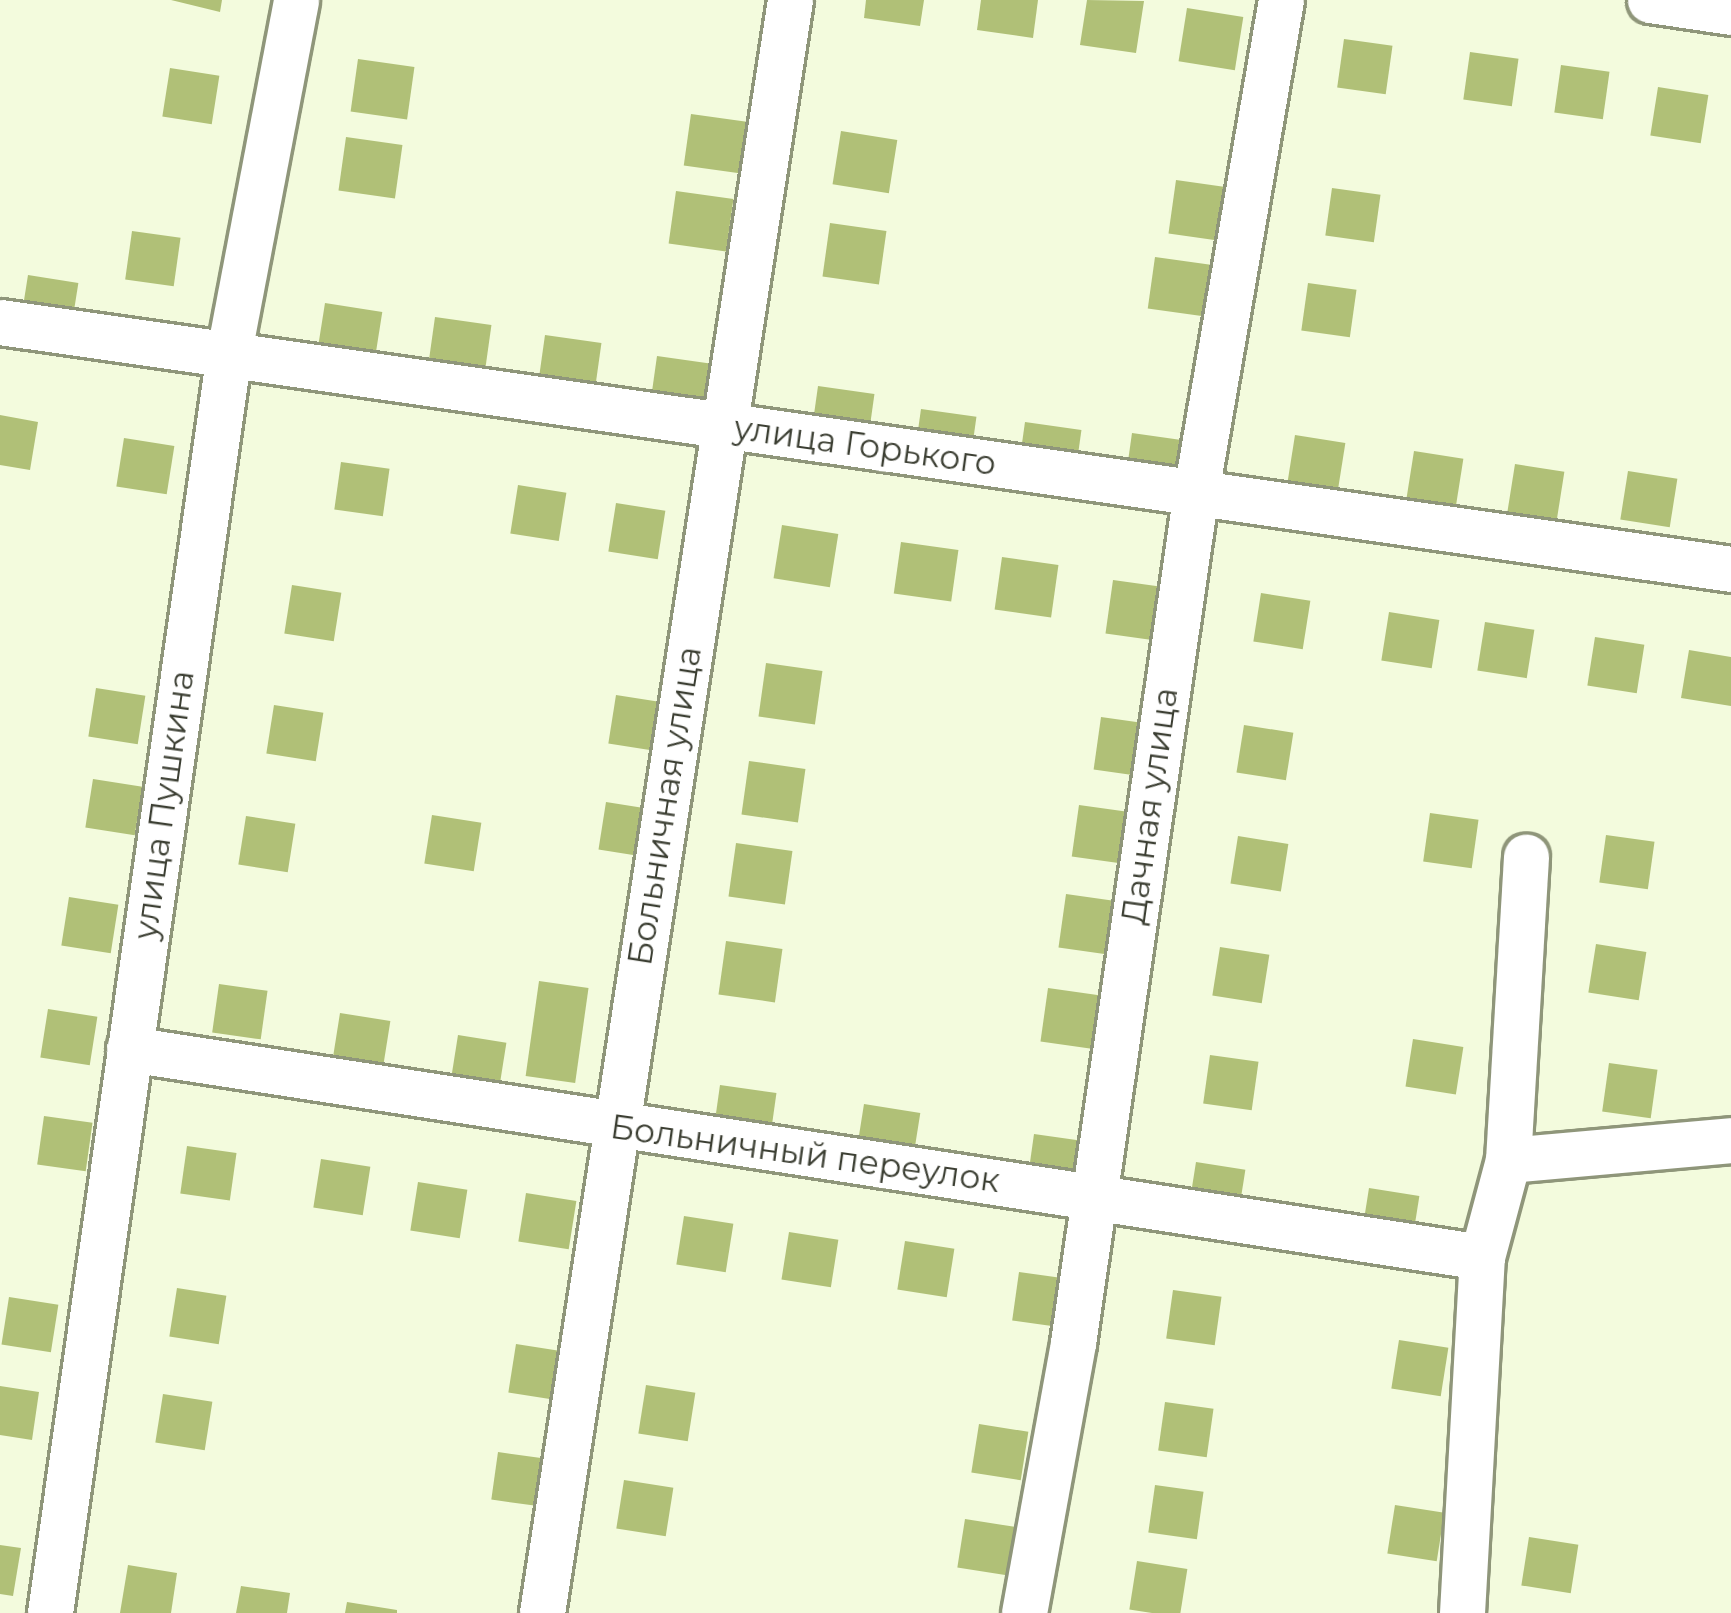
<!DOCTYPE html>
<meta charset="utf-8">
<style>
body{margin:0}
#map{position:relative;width:1731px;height:1613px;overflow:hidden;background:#f3fbdd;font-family:Montserrat,sans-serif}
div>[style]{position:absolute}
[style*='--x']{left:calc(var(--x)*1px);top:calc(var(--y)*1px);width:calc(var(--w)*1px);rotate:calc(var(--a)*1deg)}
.building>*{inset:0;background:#b0c077;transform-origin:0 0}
.roads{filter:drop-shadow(3px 0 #8f967a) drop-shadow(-3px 0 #8f967a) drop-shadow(0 3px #8f967a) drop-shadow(0 -3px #8f967a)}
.minor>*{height:45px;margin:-22.5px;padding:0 22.5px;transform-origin:22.5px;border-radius:22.5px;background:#fff}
span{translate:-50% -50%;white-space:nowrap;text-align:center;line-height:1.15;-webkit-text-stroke:9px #fff;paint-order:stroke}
.street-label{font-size:33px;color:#3c3f33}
</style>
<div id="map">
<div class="building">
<div style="clip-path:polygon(171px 0,222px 0,220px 12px)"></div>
<div style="clip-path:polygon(866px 0,924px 0,920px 26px,864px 18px)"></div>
<div style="clip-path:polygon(981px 0,1038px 0,1033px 38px,977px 30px)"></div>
<div style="clip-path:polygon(1087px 0,1144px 1px,1136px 53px,1080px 45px)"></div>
<div style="left:1187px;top:8px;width:57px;height:54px;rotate:9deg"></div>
<div style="left:1344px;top:39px;width:49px;height:49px;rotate:8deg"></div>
<div style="left:1470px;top:52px;width:49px;height:48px;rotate:8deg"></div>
<div style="left:358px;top:59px;width:57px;height:53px;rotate:8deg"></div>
<div style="left:1561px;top:65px;width:49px;height:48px;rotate:8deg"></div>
<div style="left:170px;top:68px;width:50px;height:49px;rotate:9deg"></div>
<div style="left:1658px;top:87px;width:51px;height:49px;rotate:9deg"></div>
<div style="left:691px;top:114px;width:58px;height:52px;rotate:8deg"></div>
<div style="left:841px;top:131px;width:57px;height:54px;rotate:9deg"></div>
<div style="left:346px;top:137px;width:57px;height:54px;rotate:8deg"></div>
<div style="left:1176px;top:180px;width:57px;height:54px;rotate:8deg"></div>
<div style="left:1332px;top:188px;width:49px;height:48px;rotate:8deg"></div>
<div style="left:676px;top:191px;width:58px;height:53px;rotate:8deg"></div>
<div style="left:830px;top:223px;width:57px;height:54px;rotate:8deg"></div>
<div style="left:132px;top:231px;width:49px;height:49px;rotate:8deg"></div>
<div style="left:1155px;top:257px;width:58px;height:52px;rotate:8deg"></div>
<div style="left:28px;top:275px;width:51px;height:49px;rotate:9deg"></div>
<div style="left:1308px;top:283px;width:49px;height:48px;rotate:8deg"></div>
<div style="left:325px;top:303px;width:58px;height:53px;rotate:9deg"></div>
<div style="left:435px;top:317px;width:57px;height:54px;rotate:8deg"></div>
<div style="left:545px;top:335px;width:57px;height:53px;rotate:8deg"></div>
<div style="left:657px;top:356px;width:57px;height:53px;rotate:8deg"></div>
<div style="left:818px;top:386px;width:57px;height:54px;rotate:8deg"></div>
<div style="left:921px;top:409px;width:56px;height:53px;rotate:8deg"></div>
<div style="clip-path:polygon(0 415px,38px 422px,30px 470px,0 465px)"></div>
<div style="left:1025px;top:422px;width:57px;height:53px;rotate:8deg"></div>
<div style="left:1132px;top:433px;width:57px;height:53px;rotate:8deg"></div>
<div style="left:1295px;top:435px;width:51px;height:49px;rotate:9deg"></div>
<div style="left:124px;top:438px;width:51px;height:49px;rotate:9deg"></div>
<div style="left:1414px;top:451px;width:50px;height:49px;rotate:9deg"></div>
<div style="left:341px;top:462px;width:49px;height:48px;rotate:8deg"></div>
<div style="left:1515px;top:464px;width:50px;height:49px;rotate:9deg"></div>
<div style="left:1628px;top:471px;width:50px;height:49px;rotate:9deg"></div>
<div style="left:518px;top:485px;width:49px;height:49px;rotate:9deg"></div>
<div style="left:616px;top:503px;width:50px;height:49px;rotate:9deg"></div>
<div style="left:782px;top:525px;width:57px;height:54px;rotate:9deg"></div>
<div style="left:901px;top:542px;width:58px;height:52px;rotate:8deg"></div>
<div style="left:1002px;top:557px;width:57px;height:53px;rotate:8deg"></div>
<div style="left:1113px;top:580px;width:58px;height:54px;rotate:8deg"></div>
<div style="left:292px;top:585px;width:50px;height:49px;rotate:9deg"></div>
<div style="left:1261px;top:593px;width:50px;height:49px;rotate:9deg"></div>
<div style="left:1389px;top:612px;width:51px;height:49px;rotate:9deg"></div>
<div style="left:1485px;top:622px;width:50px;height:49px;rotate:9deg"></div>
<div style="left:1595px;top:637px;width:50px;height:49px;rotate:9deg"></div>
<div style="clip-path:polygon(1689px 650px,1731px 657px,1731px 706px,1681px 698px)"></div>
<div style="left:766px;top:663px;width:57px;height:54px;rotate:8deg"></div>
<div style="left:96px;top:688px;width:50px;height:49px;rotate:9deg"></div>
<div style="left:616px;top:695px;width:50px;height:49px;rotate:9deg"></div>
<div style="left:274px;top:705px;width:50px;height:49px;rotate:9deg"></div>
<div style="left:1101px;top:717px;width:57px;height:53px;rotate:8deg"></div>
<div style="left:1244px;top:725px;width:50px;height:48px;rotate:9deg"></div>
<div style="left:749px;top:761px;width:57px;height:54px;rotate:8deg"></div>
<div style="left:93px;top:779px;width:50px;height:49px;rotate:9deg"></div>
<div style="left:606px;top:802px;width:51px;height:48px;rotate:9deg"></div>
<div style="left:1079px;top:805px;width:58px;height:52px;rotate:8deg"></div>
<div style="left:1430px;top:813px;width:49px;height:49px;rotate:8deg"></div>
<div style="left:432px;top:815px;width:50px;height:49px;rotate:9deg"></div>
<div style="left:246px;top:816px;width:50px;height:49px;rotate:9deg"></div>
<div style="left:1606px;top:835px;width:49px;height:48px;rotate:8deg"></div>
<div style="left:1238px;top:836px;width:51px;height:48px;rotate:9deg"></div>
<div style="left:736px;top:843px;width:57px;height:54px;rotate:8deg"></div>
<div style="left:1066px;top:894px;width:57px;height:54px;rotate:8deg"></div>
<div style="left:69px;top:897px;width:50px;height:49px;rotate:9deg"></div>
<div style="left:726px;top:941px;width:57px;height:54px;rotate:8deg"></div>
<div style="left:1596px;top:944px;width:51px;height:49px;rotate:9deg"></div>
<div style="left:1220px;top:947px;width:50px;height:49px;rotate:9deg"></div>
<div style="left:539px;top:981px;width:50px;height:96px;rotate:8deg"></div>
<div style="left:219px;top:984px;width:49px;height:49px;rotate:8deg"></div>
<div style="left:1048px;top:988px;width:57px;height:54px;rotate:8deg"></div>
<div style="left:48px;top:1009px;width:50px;height:49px;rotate:9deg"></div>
<div style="left:340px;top:1013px;width:51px;height:49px;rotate:9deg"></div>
<div style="left:458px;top:1035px;width:49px;height:49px;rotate:9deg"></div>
<div style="left:1413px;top:1039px;width:51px;height:48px;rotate:9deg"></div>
<div style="left:1210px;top:1055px;width:49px;height:49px;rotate:8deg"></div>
<div style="left:1609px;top:1063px;width:49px;height:49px;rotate:8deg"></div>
<div style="left:720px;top:1085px;width:57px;height:53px;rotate:8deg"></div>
<div style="left:864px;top:1104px;width:57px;height:54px;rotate:9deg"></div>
<div style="left:44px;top:1116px;width:49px;height:49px;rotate:8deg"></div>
<div style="left:1034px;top:1134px;width:57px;height:53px;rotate:8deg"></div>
<div style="left:187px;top:1146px;width:50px;height:48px;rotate:8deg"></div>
<div style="left:321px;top:1159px;width:50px;height:49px;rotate:9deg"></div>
<div style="left:1196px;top:1162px;width:50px;height:49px;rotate:9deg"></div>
<div style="left:418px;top:1182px;width:50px;height:49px;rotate:9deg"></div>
<div style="left:1369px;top:1188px;width:51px;height:49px;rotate:9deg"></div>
<div style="left:526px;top:1193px;width:51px;height:49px;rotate:9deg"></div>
<div style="left:684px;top:1216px;width:50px;height:49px;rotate:9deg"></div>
<div style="left:789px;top:1232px;width:50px;height:48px;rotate:9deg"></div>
<div style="left:905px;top:1241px;width:50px;height:49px;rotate:9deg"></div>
<div style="left:1019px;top:1272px;width:49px;height:49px;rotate:8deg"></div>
<div style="left:177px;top:1288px;width:50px;height:49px;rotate:9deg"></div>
<div style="left:1173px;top:1290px;width:49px;height:49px;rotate:8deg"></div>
<div style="left:9px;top:1297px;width:50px;height:48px;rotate:9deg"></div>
<div style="left:1399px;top:1340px;width:50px;height:49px;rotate:9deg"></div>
<div style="left:516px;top:1344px;width:50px;height:49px;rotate:9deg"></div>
<div style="left:646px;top:1385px;width:50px;height:49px;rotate:9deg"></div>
<div style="clip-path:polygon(0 1386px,39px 1392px,32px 1440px,0 1435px)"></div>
<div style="left:163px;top:1394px;width:50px;height:49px;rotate:9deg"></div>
<div style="left:1165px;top:1402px;width:49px;height:49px;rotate:8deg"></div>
<div style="left:979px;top:1424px;width:50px;height:49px;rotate:9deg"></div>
<div style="left:498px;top:1452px;width:49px;height:48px;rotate:8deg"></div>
<div style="left:624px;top:1480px;width:50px;height:49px;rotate:9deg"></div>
<div style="left:1155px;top:1485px;width:49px;height:48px;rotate:8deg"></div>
<div style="left:1395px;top:1505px;width:50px;height:49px;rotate:9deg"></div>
<div style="left:965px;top:1519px;width:50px;height:49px;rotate:9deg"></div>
<div style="left:1529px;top:1537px;width:50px;height:49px;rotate:9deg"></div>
<div style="clip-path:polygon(0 1545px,21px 1548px,13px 1596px,0 1594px)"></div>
<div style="left:1137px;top:1561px;width:51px;height:49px;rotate:9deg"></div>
<div style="clip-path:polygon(128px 1565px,177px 1573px,171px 1613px,120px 1613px)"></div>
<div style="clip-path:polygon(241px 1586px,290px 1593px,287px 1613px,236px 1613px)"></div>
<div style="clip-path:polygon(347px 1602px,397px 1610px,397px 1613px,345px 1613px)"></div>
</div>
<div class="roads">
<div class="minor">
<div style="--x:1650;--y:0;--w:82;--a:8.4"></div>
<div style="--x:0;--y:322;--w:1749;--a:8.12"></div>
<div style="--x:129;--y:1049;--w:1369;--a:8.74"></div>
<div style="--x:1508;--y:1160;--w:224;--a:-5.1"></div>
<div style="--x:50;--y:1613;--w:1274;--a:-81.92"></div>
<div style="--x:229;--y:352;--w:358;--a:-79.2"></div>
<div style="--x:542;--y:1613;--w:1632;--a:-81.26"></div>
<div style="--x:1024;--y:1613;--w:274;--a:-79.7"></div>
<div style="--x:1073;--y:1343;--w:860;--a:-81.78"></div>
<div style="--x:1196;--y:492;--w:499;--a:-80.2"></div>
<div style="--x:1462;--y:1613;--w:357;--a:-86.8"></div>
<div style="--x:1482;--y:1257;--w:100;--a:-75"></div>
<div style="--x:1508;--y:1160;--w:304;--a:-86.6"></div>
</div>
</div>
<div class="street-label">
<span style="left:865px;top:446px;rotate:8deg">улица Горького</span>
<span style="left:164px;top:805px;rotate:-82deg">улица Пушкина</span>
<span style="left:665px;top:806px;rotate:-81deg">Больничная улица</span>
<span style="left:1150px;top:806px;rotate:-82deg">Дачная улица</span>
<span style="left:805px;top:1154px;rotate:8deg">Больничный переулок</span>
</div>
</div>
